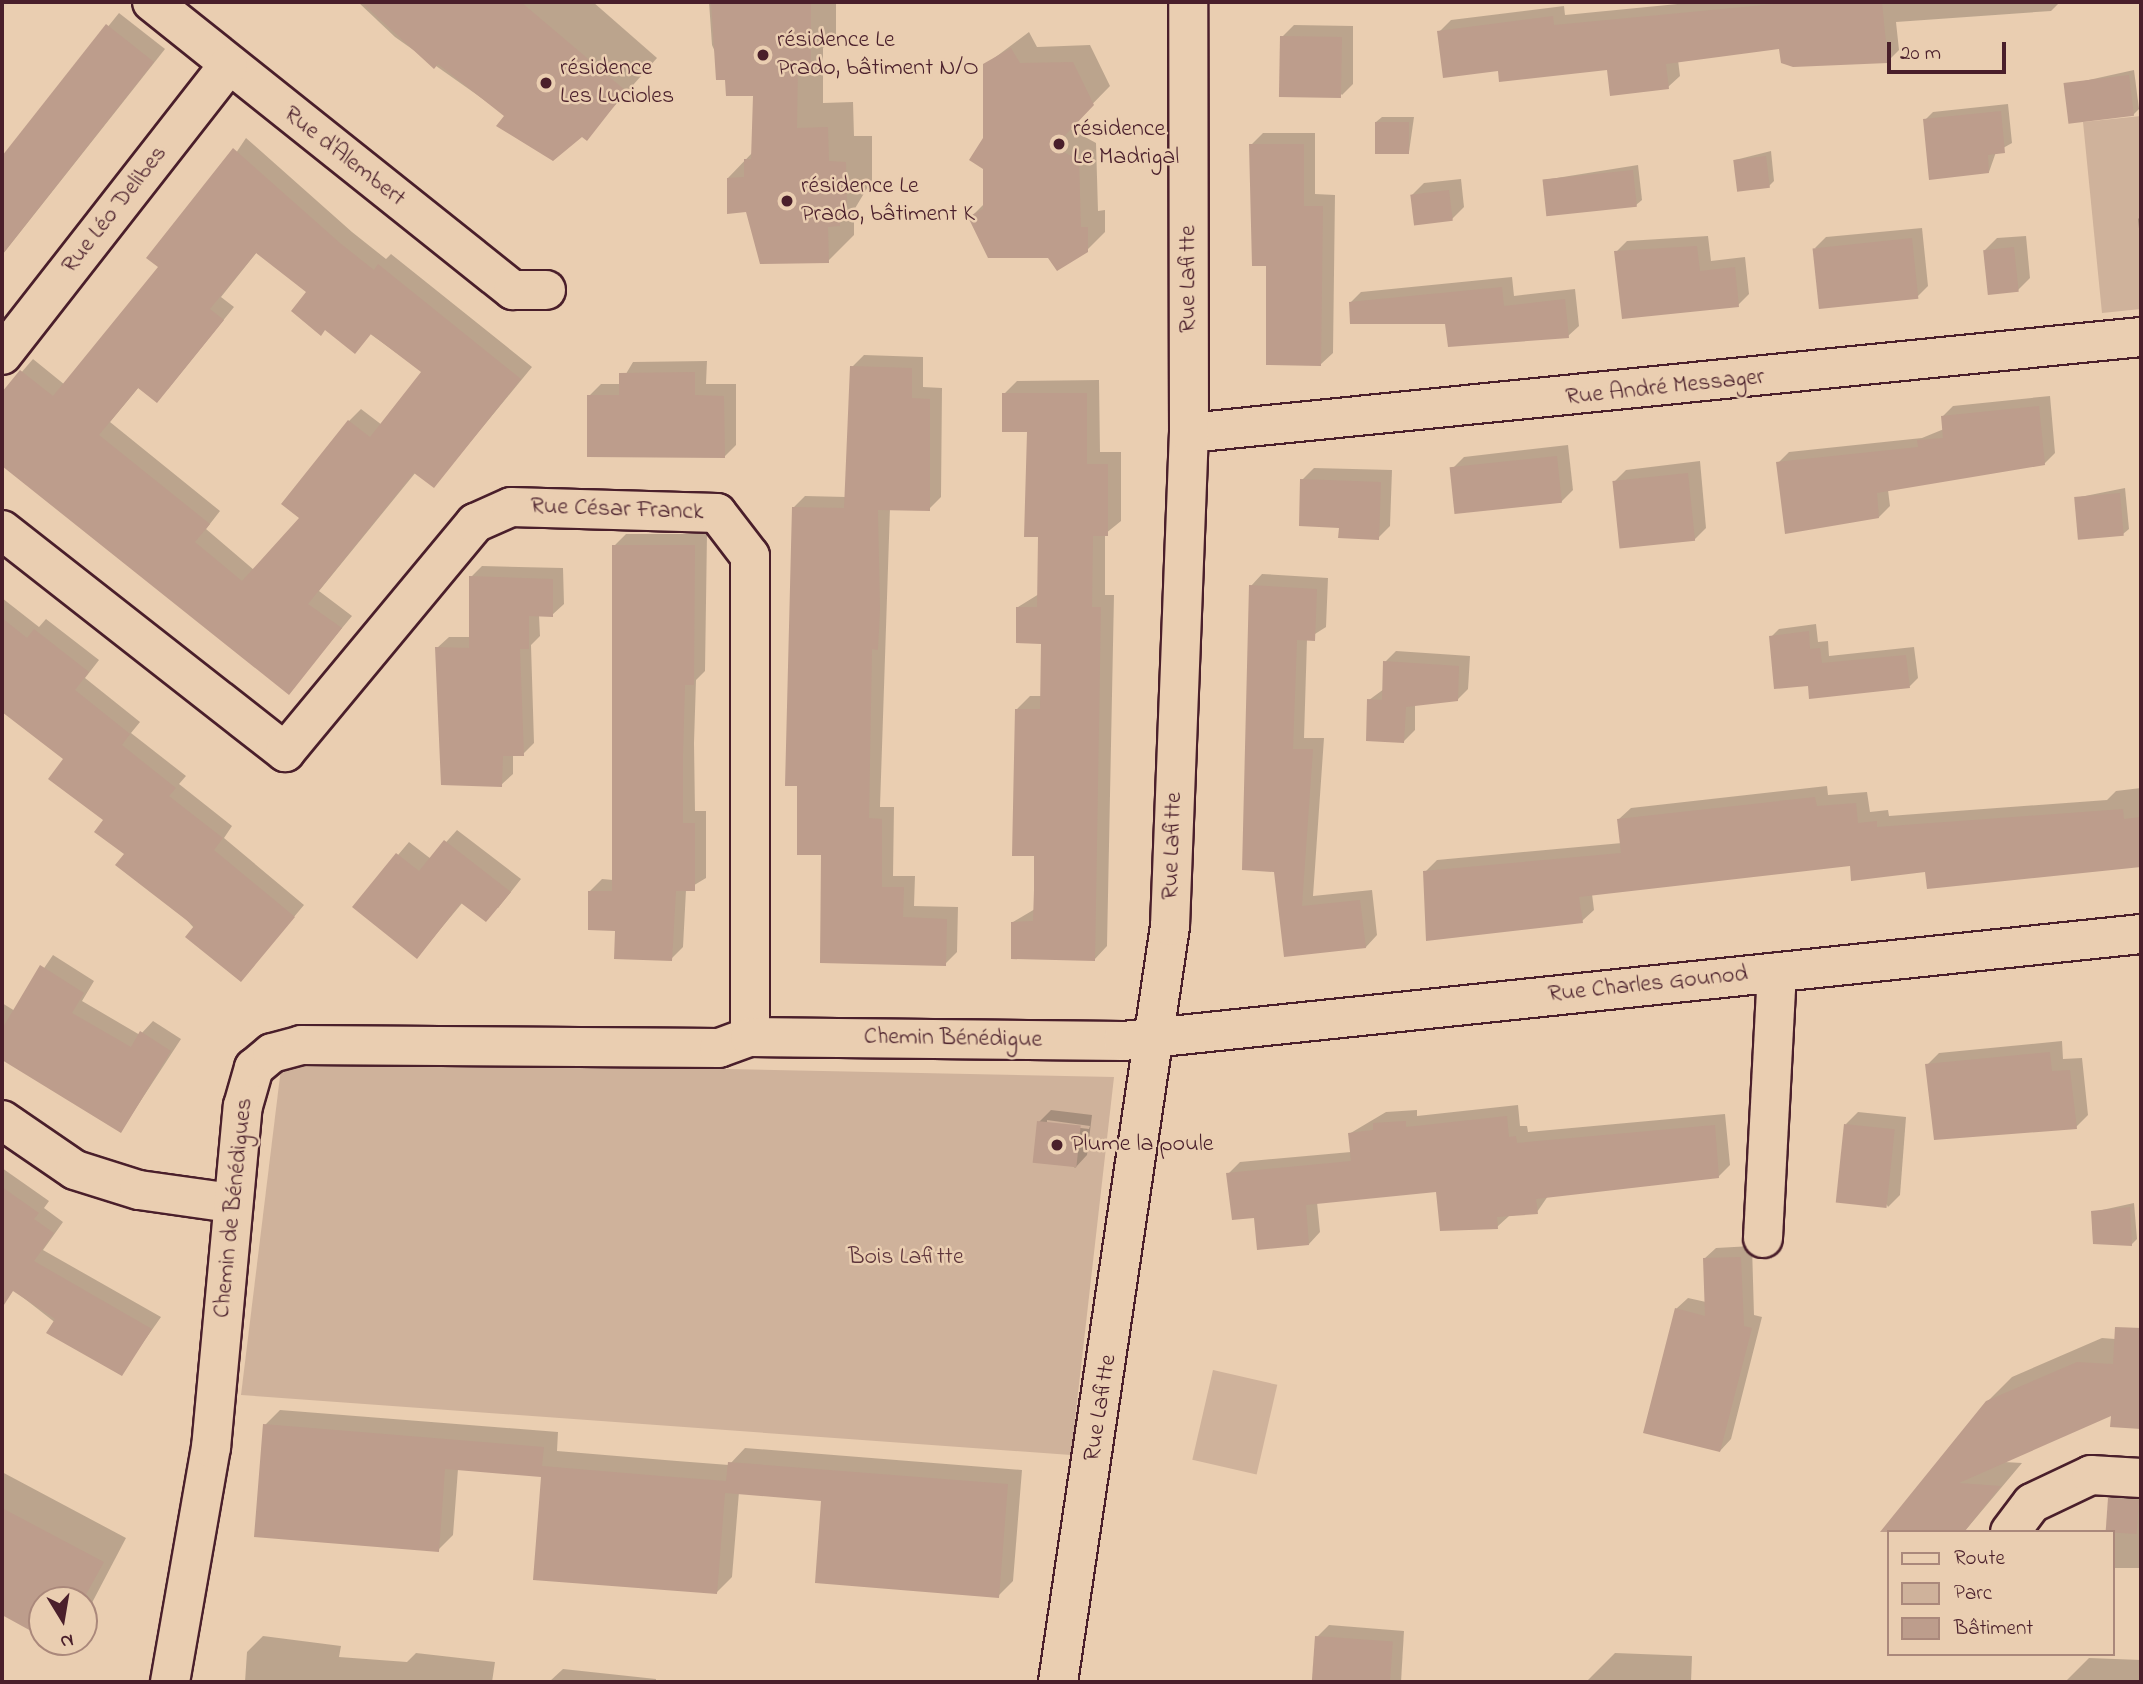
<!DOCTYPE html>
<meta charset="utf-8">
<style>
body{margin:0}
#map{position:relative;width:2143px;height:1684px;overflow:hidden;background:#eaceb1;font-family:"Indie Flower",sans-serif}
div>[style]{position:absolute}
[style*='--x']{left:calc(var(--x)*1px);top:calc(var(--y)*1px);width:calc(var(--w)*1px);rotate:calc(var(--a)*1deg)}
.green>*{inset:0;background:#cfb29b;transform-origin:0 0}
.shadow>*{inset:0;background:#0003}
.building>*{inset:0;background:#bd9d8c;transform-origin:0 0}
.roads{filter:drop-shadow(2px 0 #4a1f2b) drop-shadow(-2px 0 #4a1f2b) drop-shadow(0 2px #4a1f2b) drop-shadow(0 -2px #4a1f2b)}
.minor>*{height:38px;margin:-19px;padding:0 19px;transform-origin:19px;border-radius:19px;background:#eaceb1}
.dots>*{width:19px;height:19px;translate:-50% -50%;box-sizing:border-box;border:4px solid #eaceb1;border-radius:50%}
span{translate:-50% -50%;white-space:nowrap;text-align:center;line-height:1.15;-webkit-text-stroke:5px #eaceb1;paint-order:stroke}
.poi-label{font-size:24px;color:#4a1f2b}
.left{translate:0 -50%;text-align:left}
.street-label{font-size:24px;color:#4a1f2b}
.park-label{font-size:24px;color:#5e353c}
.frame{position:absolute;inset:0;border:4px solid #4a1f2b;pointer-events:none}
.legend{position:absolute;left:1887px;top:1530px;width:228px;height:126px;box-sizing:border-box;background:#eaceb1;border:2px solid #aa887b;margin:0;padding:9px 12px;list-style:none;font-size:21px;color:#4a1f2b}
.legend li{display:flex;align-items:center;gap:14px;height:35px}
.legend b{width:35px;border:2px solid #aa887b}
.north{position:absolute;left:28px;top:1586px;width:70px;height:70px;box-sizing:border-box;background:#eaceb1;border:2px solid #aa887b;border-radius:50%;rotate:169deg;font-size:19px;font-weight:700;line-height:28px;text-align:center;color:#4a1f2b}
.north::after{content:'';display:block;margin:auto;width:24px;height:32px;background:#4a1f2b;clip-path:polygon(50% 0,100% 100%,50% 72%,0 100%)}
.scale{position:absolute;left:1887px;top:42px;width:119px;height:32px;box-sizing:border-box;border:4px solid #4a1f2b;border-top:0;padding-left:9px;font-size:21px;line-height:24px;white-space:nowrap;color:#4a1f2b;-webkit-text-stroke:5px #eaceb1;paint-order:stroke}
</style>
<div id="map">
<div class="green">
<div style="clip-path:polygon(2141px 116px,2141px 309px,2102px 313px,2083px 122px)"></div>
<div style="clip-path:polygon(282px 1060px,1114px 1077px,1071px 1455px,241px 1395px)"></div>
<div style="left:1213px;top:1370px;width:66px;height:92px;rotate:13deg"></div>
</div>
<div class="shadow">
<div style="clip-path:polygon(358px 2px,593px 2px,657px 58px,586px 138px,507px 116px,395px 37px)"></div>
<div style="clip-path:polygon(709px 2px,836px 2px,836px 35px,823px 48px,823px 103px,853px 102px,854px 136px,872px 136px,872px 180px,854px 210px,854px 235px,828px 261px,747px 210px,728px 178px,753px 152px,755px 94px,727px 79px,712px 45px)"></div>
<div style="clip-path:polygon(1698px 2px,2060px 2px,2051px 11px,1896px 22px,1899px 50px,1888px 61px,1781px 47px,1678px 60px,1680px 76px,1668px 87px,1609px 68px,1500px 69px,1439px 32px,1451px 20px,1564px 6px,1565px 15px)"></div>
<div style="clip-path:polygon(119px 13px,165px 49px,2px 255px,2px 158px)"></div>
<div style="clip-path:polygon(1294px 25px,1353px 26px,1353px 84px,1342px 95px,1282px 37px)"></div>
<div style="clip-path:polygon(1029px 32px,1037px 47px,1090px 45px,1110px 86px,1069px 128px,1096px 143px,1098px 211px,1105px 210px,1105px 232px,1087px 250px,1049px 256px,971px 217px,985px 203px,985px 65px)"></div>
<div style="clip-path:polygon(2134px 70px,2139px 109px,2133px 115px,2066px 85px)"></div>
<div style="clip-path:polygon(2008px 104px,2012px 143px,1996px 152px,1989px 172px,1925px 120px,1933px 112px)"></div>
<div style="clip-path:polygon(1382px 117px,1414px 117px,1409px 152px,1376px 122px)"></div>
<div style="clip-path:polygon(1263px 133px,1315px 133px,1315px 194px,1335px 195px,1333px 353px,1321px 364px,1268px 264px,1251px 145px)"></div>
<div style="clip-path:polygon(evenodd,246px 138px,352px 232px,386px 259px,391px 254px,532px 367px,434px 486px,416px 472px,319px 591px,352px 616px,289px 692px,2px 462px,2px 395px,33px 359px,65px 385px,160px 267px,246px 138px,257px 252px,423px 372px,382px 425px,361px 409px,349px 421px,283px 503px,302px 518px,254px 570px,206px 529px,220px 511px,110px 422px,139px 387px,168px 389px,234px 307px,221px 297px,257px 252px)"></div>
<div style="clip-path:polygon(1771px 151px,1774px 181px,1769px 186px,1735px 160px)"></div>
<div style="clip-path:polygon(1638px 165px,1642px 200px,1636px 205px,1544px 180px)"></div>
<div style="clip-path:polygon(1461px 179px,1464px 207px,1452px 219px,1412px 195px,1424px 183px)"></div>
<div style="clip-path:polygon(2141px 216px,2141px 248px,2138px 219px)"></div>
<div style="clip-path:polygon(1922px 228px,1928px 286px,1917px 297px,1815px 248px,1826px 237px)"></div>
<div style="clip-path:polygon(1708px 236px,1711px 261px,1745px 257px,1749px 294px,1738px 305px,1616px 252px,1627px 241px)"></div>
<div style="clip-path:polygon(2026px 236px,2030px 278px,2018px 290px,1985px 250px,1997px 238px)"></div>
<div style="clip-path:polygon(1512px 277px,1514px 296px,1575px 289px,1579px 326px,1568px 336px,1446px 323px,1351px 302px,1361px 292px)"></div>
<div style="clip-path:polygon(864px 355px,923px 357px,923px 387px,942px 388px,941px 497px,929px 509px,890px 508px,880px 807px,894px 807px,893px 876px,915px 876px,914px 906px,958px 907px,957px 952px,945px 964px,823px 854px,793px 508px,805px 496px,846px 497px,852px 367px)"></div>
<div style="clip-path:polygon(707px 361px,706px 384px,736px 384px,736px 445px,724px 457px,589px 396px,601px 384px,620px 384px,633px 362px)"></div>
<div style="clip-path:polygon(1099px 380px,1100px 452px,1121px 452px,1121px 521px,1105px 534px,1105px 595px,1114px 595px,1107px 946px,1094px 960px,1013px 922px,1035px 909px,1036px 854px,1017px 709px,1030px 696px,1042px 696px,1043px 642px,1018px 607px,1039px 594px,1040px 535px,1028px 430px,1004px 394px,1017px 381px)"></div>
<div style="clip-path:polygon(2050px 396px,2055px 453px,2044px 464px,1888px 490px,1890px 506px,1879px 517px,1778px 463px,1789px 452px,1922px 438px,1944px 429px,1942px 417px,1953px 406px)"></div>
<div style="clip-path:polygon(1568px 445px,1573px 490px,1561px 502px,1452px 469px,1464px 457px)"></div>
<div style="clip-path:polygon(1700px 461px,1706px 528px,1694px 540px,1614px 482px,1626px 470px)"></div>
<div style="clip-path:polygon(1314px 468px,1392px 470px,1390px 526px,1378px 538px,1302px 480px)"></div>
<div style="clip-path:polygon(2125px 488px,2129px 529px,2123px 534px,2075px 498px)"></div>
<div style="clip-path:polygon(626px 534px,707px 534px,705px 671px,696px 680px,694px 743px,695px 811px,706px 811px,706px 878px,686px 890px,683px 947px,671px 959px,617px 929px,590px 891px,602px 879px,613px 880px,614px 546px)"></div>
<div style="clip-path:polygon(482px 566px,563px 568px,564px 604px,552px 615px,539px 615px,540px 636px,531px 645px,534px 743px,523px 754px,513px 754px,513px 774px,501px 785px,437px 648px,449px 637px,471px 637px,471px 577px)"></div>
<div style="clip-path:polygon(1262px 574px,1328px 578px,1326px 627px,1307px 639px,1304px 738px,1324px 738px,1313px 896px,1372px 890px,1377px 935px,1366px 947px,1286px 955px,1251px 586px)"></div>
<div style="clip-path:polygon(2px 598px,39px 627px,46px 619px,99px 660px,85px 678px,140px 722px,131px 733px,186px 776px,179px 784px,232px 826px,224px 838px,304px 905px,241px 980px,127px 854px,66px 759px,2px 710px)"></div>
<div style="clip-path:polygon(1816px 624px,1818px 642px,1828px 641px,1829px 656px,1914px 647px,1918px 678px,1910px 686px,1810px 684px,1771px 637px,1779px 629px)"></div>
<div style="clip-path:polygon(1396px 651px,1470px 656px,1468px 689px,1457px 700px,1415px 704px,1415px 730px,1404px 741px,1369px 700px,1384px 689px,1385px 662px)"></div>
<div style="clip-path:polygon(1827px 786px,1828px 795px,1867px 792px,1870px 812px,1888px 810px,1889px 816px,2107px 800px,2116px 791px,2141px 788px,2141px 865px,1929px 887px,1927px 870px,1851px 864px,1592px 894px,1594px 910px,1582px 921px,1425px 872px,1437px 860px,1622px 843px,1619px 819px,1631px 808px)"></div>
<div style="clip-path:polygon(457px 830px,521px 879px,498px 908px,463px 902px,417px 957px,354px 907px,409px 842px,431px 859px)"></div>
<div style="clip-path:polygon(53px 955px,94px 981px,82px 1001px,140px 1035px,153px 1021px,181px 1039px,121px 1131px,2px 1057px,2px 1003px,15px 1011px)"></div>
<div style="clip-path:polygon(2062px 1041px,2063px 1059px,2082px 1058px,2088px 1115px,2076px 1127px,1927px 1065px,1939px 1053px)"></div>
<div style="clip-path:polygon(1518px 1105px,1520px 1126px,1527px 1126px,1528px 1132px,1725px 1114px,1730px 1165px,1718px 1177px,1548px 1196px,1537px 1212px,1509px 1216px,1497px 1227px,1438px 1190px,1317px 1202px,1320px 1232px,1309px 1244px,1256px 1216px,1228px 1174px,1240px 1162px,1351px 1152px,1349px 1134px,1386px 1112px,1417px 1110px,1417px 1116px)"></div>
<div style="clip-path:polygon(evenodd,1051px 1110px,1092px 1115px,1087px 1155px,1075px 1168px,1039px 1122px,1051px 1110px,1047px 1120px,1090px 1126px,1089px 1129px,1047px 1124px,1047px 1120px)"></div>
<div style="clip-path:polygon(1858px 1112px,1906px 1117px,1900px 1195px,1888px 1207px,1846px 1124px)"></div>
<div style="clip-path:polygon(2px 1168px,49px 1201px,44px 1208px,63px 1222px,43px 1250px,161px 1317px,121px 1374px,2px 1281px)"></div>
<div style="clip-path:polygon(2134px 1203px,2137px 1239px,2131px 1245px,2093px 1212px)"></div>
<div style="clip-path:polygon(1752px 1246px,1754px 1315px,1762px 1317px,1731px 1439px,1720px 1451px,1676px 1309px,1688px 1298px,1706px 1302px,1704px 1259px,1716px 1248px)"></div>
<div style="clip-path:polygon(2102px 1338px,2141px 1341px,2141px 1427px,2112px 1425px,2113px 1413px,2004px 1462px,2022px 1463px,1964px 1532px,1936px 1529px,1987px 1402px,2012px 1377px)"></div>
<div style="clip-path:polygon(280px 1410px,558px 1432px,557px 1451px,677px 1461px,729px 1465px,745px 1448px,1022px 1470px,1013px 1581px,998px 1596px,823px 1499px,739px 1492px,732px 1577px,717px 1592px,543px 1476px,458px 1469px,453px 1535px,438px 1550px,265px 1425px)"></div>
<div style="clip-path:polygon(2px 1472px,126px 1538px,84px 1618px,84px 1600px,42px 1600px,42px 1635px,2px 1614px)"></div>
<div style="clip-path:polygon(2115px 1493px,2141px 1493px,2141px 1568px,2113px 1568px,2109px 1499px)"></div>
<div style="clip-path:polygon(1329px 1625px,1404px 1631px,1401px 1682px,1314px 1682px,1317px 1637px)"></div>
<div style="clip-path:polygon(263px 1636px,341px 1646px,339px 1657px,407px 1662px,416px 1653px,495px 1662px,492px 1682px,245px 1682px,247px 1652px)"></div>
<div style="clip-path:polygon(1615px 1653px,1692px 1656px,1691px 1682px,1586px 1682px)"></div>
<div style="clip-path:polygon(2089px 1658px,2141px 1660px,2141px 1682px,2065px 1682px)"></div>
<div style="clip-path:polygon(563px 1669px,656px 1679px,656px 1682px,549px 1682px)"></div>
</div>
<div class="building">
<div style="clip-path:polygon(361px 2px,521px 2px,626px 91px,587px 141px,582px 137px,553px 161px,496px 126px,504px 116px,438px 64px,434px 69px)"></div>
<div style="clip-path:polygon(711px 2px,811px 2px,811px 63px,798px 63px,797px 128px,828px 127px,829px 161px,846px 162px,847px 208px,839px 209px,840px 226px,828px 227px,829px 263px,760px 264px,746px 212px,727px 214px,727px 178px,744px 177px,744px 159px,751px 159px,753px 96px,726px 96px,725px 80px,716px 80px)"></div>
<div style="clip-path:polygon(1795px 2px,1882px 2px,1888px 63px,1793px 67px,1781px 63px,1779px 49px,1666px 64px,1669px 89px,1610px 96px,1607px 70px,1499px 82px,1498px 71px,1443px 78px,1437px 31px,1553px 16px,1554px 25px)"></div>
<div style="clip-path:polygon(106px 24px,154px 62px,2px 255px,2px 156px)"></div>
<div style="left:1280px;top:36px;width:62px;height:61px;rotate:1deg"></div>
<div style="clip-path:polygon(1011px 48px,1020px 63px,1073px 62px,1094px 105px,1054px 147px,1079px 160px,1081px 227px,1088px 227px,1088px 252px,1057px 271px,1048px 258px,988px 258px,968px 217px,983px 209px,983px 169px,969px 160px,983px 138px,983px 64px)"></div>
<div style="left:2129px;top:75px;width:41px;height:66px;rotate:83deg"></div>
<div style="clip-path:polygon(2001px 111px,2005px 153px,1988px 155px,1989px 173px,1929px 180px,1923px 119px)"></div>
<div style="left:1375px;top:122px;width:34px;height:32px"></div>
<div style="clip-path:polygon(1249px 144px,1304px 144px,1304px 206px,1323px 206px,1321px 366px,1266px 365px,1266px 266px,1252px 266px)"></div>
<div style="clip-path:polygon(evenodd,233px 148px,340px 243px,374px 270px,378px 264px,521px 379px,434px 488px,414px 473px,308px 604px,342px 628px,289px 695px,2px 466px,2px 392px,20px 370px,53px 396px,158px 267px,146px 258px,233px 148px,256px 253px,306px 292px,291px 311px,321px 336px,325px 330px,355px 354px,371px 334px,421px 372px,370px 437px,348px 420px,281px 504px,299px 518px,242px 581px,195px 542px,210px 524px,99px 435px,138px 388px,157px 403px,224px 320px,210px 309px,256px 253px)"></div>
<div style="left:1766px;top:156px;width:32px;height:33px;rotate:83deg"></div>
<div style="left:1633px;top:170px;width:37px;height:91px;rotate:84deg"></div>
<div style="left:1449px;top:190px;width:31px;height:39px;rotate:83deg"></div>
<div style="left:1912px;top:238px;width:61px;height:100px;rotate:84deg"></div>
<div style="clip-path:polygon(1697px 246px,1700px 271px,1735px 267px,1739px 307px,1622px 319px,1614px 251px)"></div>
<div style="left:2014px;top:247px;width:45px;height:31px;rotate:84deg"></div>
<div style="clip-path:polygon(1502px 287px,1504px 306px,1565px 299px,1569px 338px,1448px 347px,1445px 324px,1350px 324px,1349px 302px)"></div>
<div style="clip-path:polygon(850px 366px,912px 368px,912px 398px,930px 399px,930px 511px,878px 510px,880px 609px,878px 650px,872px 649px,869px 818px,882px 819px,882px 887px,904px 887px,903px 917px,947px 919px,946px 966px,820px 963px,821px 855px,797px 855px,797px 786px,785px 786px,792px 507px,844px 508px)"></div>
<div style="clip-path:polygon(695px 372px,695px 395px,724px 396px,725px 458px,587px 457px,587px 395px,619px 395px,619px 373px)"></div>
<div style="clip-path:polygon(1002px 393px,1087px 393px,1087px 464px,1108px 464px,1108px 536px,1093px 536px,1092px 607px,1101px 607px,1095px 961px,1011px 959px,1011px 922px,1033px 921px,1034px 890px,1034px 856px,1012px 856px,1015px 709px,1040px 709px,1041px 644px,1016px 643px,1016px 607px,1037px 607px,1038px 537px,1024px 537px,1027px 432px,1002px 432px)"></div>
<div style="clip-path:polygon(2039px 406px,2045px 465px,1877px 493px,1879px 518px,1785px 534px,1776px 462px,1918px 447px,1917px 440px,1943px 438px,1941px 416px)"></div>
<div style="left:1557px;top:456px;width:47px;height:108px;rotate:84deg"></div>
<div style="left:1688px;top:473px;width:68px;height:76px;rotate:84deg"></div>
<div style="clip-path:polygon(1300px 479px,1381px 482px,1379px 540px,1338px 538px,1339px 528px,1299px 526px)"></div>
<div style="left:2120px;top:493px;width:43px;height:46px;rotate:85deg"></div>
<div style="clip-path:polygon(612px 545px,695px 545px,694px 685px,685px 685px,683px 756px,683px 823px,695px 823px,695px 891px,676px 891px,672px 961px,614px 959px,615px 931px,588px 930px,588px 891px,612px 891px)"></div>
<div style="clip-path:polygon(469px 576px,553px 579px,553px 617px,529px 616px,529px 649px,520px 649px,524px 756px,503px 756px,502px 787px,441px 785px,435px 647px,469px 648px)"></div>
<div style="clip-path:polygon(1249px 585px,1317px 589px,1315px 641px,1297px 640px,1293px 749px,1313px 749px,1302px 906px,1360px 900px,1366px 948px,1284px 957px,1274px 872px,1242px 870px)"></div>
<div style="clip-path:polygon(2px 618px,27px 638px,34px 629px,89px 672px,75px 690px,130px 734px,122px 745px,176px 788px,169px 796px,223px 838px,214px 850px,295px 917px,241px 982px,185px 937px,194px 926px,115px 865px,124px 854px,94px 832px,103px 820px,48px 779px,63px 759px,2px 712px)"></div>
<div style="clip-path:polygon(1809px 631px,1810px 649px,1820px 648px,1822px 663px,1906px 655px,1910px 688px,1809px 699px,1808px 686px,1774px 689px,1769px 636px)"></div>
<div style="clip-path:polygon(1383px 661px,1459px 666px,1458px 701px,1406px 707px,1404px 743px,1366px 741px,1367px 699px,1382px 700px)"></div>
<div style="clip-path:polygon(1815px 797px,1817px 806px,1856px 803px,1858px 823px,1877px 821px,1877px 827px,2123px 809px,2124px 819px,2141px 817px,2141px 867px,1927px 889px,1925px 872px,1851px 881px,1850px 866px,1579px 897px,1583px 923px,1426px 941px,1423px 871px,1621px 853px,1617px 819px)"></div>
<div style="clip-path:polygon(444px 840px,511px 892px,486px 922px,461px 903px,417px 959px,352px 907px,396px 853px,419px 871px)"></div>
<div style="clip-path:polygon(40px 965px,84px 993px,72px 1013px,131px 1047px,140px 1031px,171px 1051px,121px 1133px,2px 1060px,2px 1029px)"></div>
<div style="clip-path:polygon(2050px 1052px,2052px 1071px,2070px 1070px,2077px 1129px,1934px 1140px,1925px 1064px)"></div>
<div style="clip-path:polygon(1507px 1116px,1509px 1137px,1516px 1136px,1517px 1143px,1715px 1125px,1719px 1178px,1536px 1199px,1538px 1214px,1497px 1217px,1498px 1229px,1440px 1231px,1436px 1192px,1306px 1205px,1309px 1245px,1257px 1250px,1254px 1218px,1232px 1220px,1226px 1173px,1351px 1161px,1348px 1133px,1373px 1130px,1373px 1123px,1406px 1121px,1406px 1127px)"></div>
<div style="left:1037px;top:1121px;width:44px;height:42px;rotate:6deg"></div>
<div style="left:1844px;top:1124px;width:51px;height:79px;rotate:6deg"></div>
<div style="clip-path:polygon(2px 1187px,39px 1213px,34px 1219px,54px 1233px,34px 1261px,152px 1329px,122px 1376px,46px 1333px,55px 1319px,13px 1291px,2px 1308px)"></div>
<div style="clip-path:polygon(2130px 1207px,2132px 1246px,2093px 1244px,2091px 1211px)"></div>
<div style="clip-path:polygon(1741px 1257px,1744px 1326px,1752px 1328px,1720px 1452px,1643px 1433px,1675px 1308px,1705px 1316px,1703px 1258px)"></div>
<div style="clip-path:polygon(2115px 1327px,2141px 1328px,2141px 1429px,2110px 1427px,2111px 1416px,1959px 1483px,2001px 1486px,1964px 1532px,1880px 1532px,1986px 1401px,2077px 1362px,2113px 1364px)"></div>
<div style="clip-path:polygon(263px 1424px,544px 1447px,542px 1466px,661px 1476px,726px 1481px,728px 1462px,1008px 1484px,999px 1598px,815px 1583px,821px 1501px,725px 1493px,717px 1594px,533px 1580px,541px 1477px,445px 1469px,439px 1552px,254px 1537px)"></div>
<div style="left:2108px;top:1498px;width:31px;height:34px;rotate:4deg"></div>
<div style="clip-path:polygon(2px 1508px,104px 1562px,83px 1600px,42px 1600px,42px 1637px,2px 1615px)"></div>
<div style="left:1315px;top:1636px;width:78px;height:46px;rotate:4deg"></div>
</div>
<div class="roads">
<div class="minor">
<div style="--x:152;--y:2;--w:462;--a:38.6"></div>
<div style="--x:513;--y:290;--w:33;--a:0"></div>
<div style="--x:2;--y:355;--w:367;--a:-52"></div>
<div style="--x:1189;--y:433;--w:957;--a:-5.76"></div>
<div style="--x:2;--y:530;--w:360;--a:38.1"></div>
<div style="--x:285;--y:752;--w:298;--a:-50.3"></div>
<div style="--x:475;--y:523;--w:39;--a:-24"></div>
<div style="--x:511;--y:507;--w:206;--a:1.7"></div>
<div style="--x:717;--y:513;--w:54;--a:52.5"></div>
<div style="--x:750;--y:556;--w:481;--a:90"></div>
<div style="--x:2;--y:1120;--w:88;--a:34.4"></div>
<div style="--x:75;--y:1170;--w:67;--a:17.4"></div>
<div style="--x:139;--y:1190;--w:94;--a:8"></div>
<div style="--x:1763;--y:1238;--w:266;--a:-87"></div>
<div style="--x:2010;--y:1532;--w:36;--a:-53"></div>
<div style="--x:2032;--y:1503;--w:65;--a:-25.4"></div>
<div style="--x:2091;--y:1475;--w:50;--a:3.4"></div>
<div style="--x:170;--y:1682;--w:238;--a:-80.1"></div>
<div style="--x:211;--y:1448;--w:343;--a:-84.7"></div>
<div style="--x:243;--y:1106;--w:40;--a:-74"></div>
<div style="--x:254;--y:1068;--w:23;--a:-40"></div>
<div style="--x:272;--y:1053;--w:30;--a:-15"></div>
<div style="--x:301;--y:1045;--w:418;--a:0.4"></div>
<div style="--x:719;--y:1048;--w:33;--a:-20"></div>
<div style="--x:750;--y:1037;--w:373;--a:0.6"></div>
<div style="--x:1123;--y:1041;--w:1024;--a:-6"></div>
<div style="--x:1058;--y:1682;--w:764;--a:-81.57"></div>
<div style="--x:1170;--y:926;--w:493;--a:-87.8"></div>
<div style="--x:1189;--y:433;--w:431;--a:-90.1"></div>
</div>
</div>
<div class="dots">
<div style="left:763px;top:55px;background:#4a1f2b"></div>
<div style="left:546px;top:83px;background:#4a1f2b"></div>
<div style="left:1059px;top:144px;background:#4a1f2b"></div>
<div style="left:787px;top:201px;background:#4a1f2b"></div>
<div style="left:1057px;top:1145px;background:#4a1f2b"></div>
</div>
<div class="poi-label">
<span class="left" style="left:777px;top:55px">résidence Le<br>Prado, bâtiment N/O</span>
<span class="left" style="left:560px;top:83px">résidence<br>Les Lucioles</span>
<span class="left" style="left:1073px;top:144px">résidence<br>Le Madrigal</span>
<span class="left" style="left:801px;top:201px">résidence Le<br>Prado, bâtiment K</span>
<span class="left" style="left:1071px;top:1145px">Plume la poule</span>
</div>
<div class="street-label">
<span style="left:344px;top:157px;rotate:38deg">Rue d'Alembert</span>
<span style="left:115px;top:210px;rotate:-52deg">Rue Léo Delibes</span>
<span style="left:1189px;top:279px;rotate:-90deg">Rue Lafitte</span>
<span style="left:1665px;top:388px;rotate:-6deg">Rue André Messager</span>
<span style="left:617px;top:510px;rotate:2deg">Rue César Franck</span>
<span style="left:1173px;top:846px;rotate:-88deg">Rue Lafitte</span>
<span style="left:1648px;top:985px;rotate:-6deg">Rue Charles Gounod</span>
<span style="left:953px;top:1039px;rotate:1deg">Chemin Bénédigue</span>
<span style="left:234px;top:1208px;rotate:-84deg">Chemin de Bénédigues</span>
<span style="left:1101px;top:1408px;rotate:-81deg">Rue Lafitte</span>
</div>
<div class="park-label">
<span style="left:906px;top:1258px">Bois Lafitte</span>
</div>
<div class="frame"></div>
<ul class="legend">
<li><b style="height:9px;background:#eaceb1"></b>Route</li>
<li><b style="height:19px;background:#cfb29b"></b>Parc</li>
<li><b style="height:19px;background:#bd9d8c"></b>Bâtiment</li>
</ul>
<div class="north">N</div>
<div class="scale">20 m</div>
</div>
